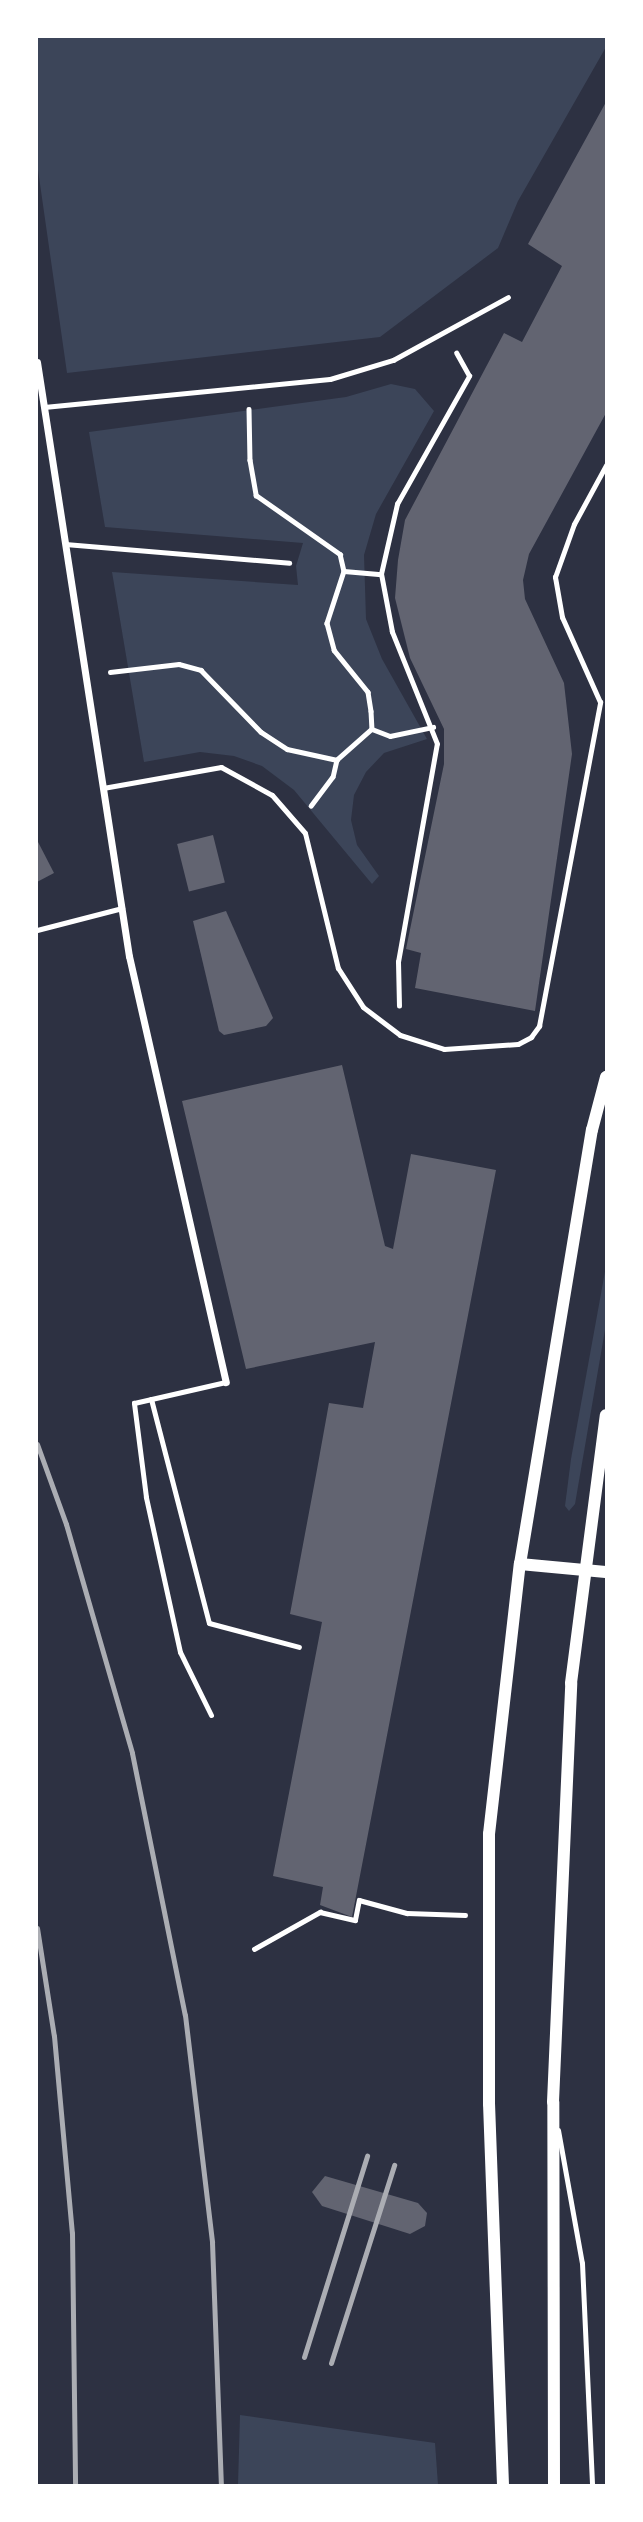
<!DOCTYPE html>
<style>
body{margin:0}
#map{position:relative;width:643px;height:2522px;overflow:hidden;background:#2d3142;font-family:Poppins,sans-serif}
div>[style]{position:absolute}
[style*='--x']{left:calc(var(--x)*1px);top:calc(var(--y)*1px);width:calc(var(--w)*1px);rotate:calc(var(--a)*1deg)}
.green>*{inset:0;background:#3c4559}
.building>*{inset:0;background:#626471;transform-origin:0 0}
.path>*{height:4.5px;margin:-2.25px;padding:0 2.25px;transform-origin:2.25px;border-radius:2.25px;background:#fff}
.service>*{height:5px;margin:-2.5px;padding:0 2.5px;transform-origin:2.5px;border-radius:2.5px;background:#fff}
.minor>*{height:7px;margin:-3.5px;padding:0 3.5px;transform-origin:3.5px;border-radius:3.5px;background:#fff}
.tertiary>*{height:12px;margin:-6px;padding:0 6px;transform-origin:6px;border-radius:6px;background:#fff}
.rail>*{height:5px;margin:-2.5px;padding:0 2.5px;transform-origin:2.5px;border-radius:2.5px;background:#abadb3}
span{translate:-50% -50%;white-space:nowrap;text-align:center;line-height:1.15;-webkit-text-stroke:5px #fff;paint-order:stroke}
.frame{position:absolute;inset:0;border:38px solid #fff;pointer-events:none}
</style>
<div id="map">
<div class="green">
<div style="clip-path:polygon(37px 37px,606px 37px,606px 47px,518px 201px,498px 248px,380px 337px,67px 373px,37px 163px)"></div>
<div style="clip-path:polygon(391px 384px,415px 389px,434px 411px,376px 514px,364px 555px,366px 619px,382px 659px,427px 739px,384px 753px,366px 772px,354px 795px,351px 820px,357px 845px,379px 876px,372px 884px,294px 790px,262px 766px,234px 756px,200px 752px,144px 762px,112px 572px,298px 585px,296px 566px,303px 543px,105px 527px,89px 432px,346px 397px)"></div>
<div style="clip-path:polygon(606px 1266px,606px 1324px,575px 1504px,569px 1511px,565px 1506px,571px 1459px)"></div>
<div style="clip-path:polygon(240px 2415px,435px 2443px,438px 2485px,238px 2485px)"></div>
</div>
<div class="building">
<div style="clip-path:polygon(606px 102px,606px 413px,529px 554px,523px 580px,525px 599px,564px 683px,572px 754px,535px 1011px,415px 988px,421px 953px,406px 949px,444px 764px,444px 729px,410px 658px,395px 598px,398px 560px,405px 520px,504px 333px,522px 342px,562px 266px,528px 244px)"></div>
<div style="left:213px;top:835px;width:49px;height:37px;rotate:76deg"></div>
<div style="clip-path:polygon(37px 840px,54px 873px,37px 882px)"></div>
<div style="clip-path:polygon(226px 911px,273px 1018px,266px 1026px,224px 1035px,219px 1031px,193px 921px)"></div>
<div style="clip-path:polygon(342px 1065px,385px 1246px,393px 1249px,411px 1154px,496px 1170px,352px 1917px,320px 1905px,323px 1887px,273px 1876px,322px 1622px,290px 1614px,316px 1475px,329px 1403px,363px 1408px,375px 1342px,246px 1369px,182px 1101px)"></div>
<div style="clip-path:polygon(325px 2176px,418px 2203px,427px 2213px,425px 2226px,410px 2234px,322px 2206px,312px 2192px)"></div>
</div>
<div class="path">
<div style="--x:249;--y:409;--w:51;--a:88.9"></div>
<div style="--x:250;--y:460;--w:36;--a:80"></div>
<div style="--x:256;--y:495;--w:103;--a:35.1"></div>
<div style="--x:340;--y:554;--w:17;--a:77"></div>
<div style="--x:344;--y:571;--w:55;--a:108.1"></div>
<div style="--x:327;--y:623;--w:28;--a:75"></div>
<div style="--x:334;--y:650;--w:54;--a:51"></div>
<div style="--x:368;--y:692;--w:19;--a:81"></div>
<div style="--x:371;--y:711;--w:18;--a:87"></div>
<div style="--x:372;--y:729;--w:47;--a:138.5"></div>
<div style="--x:337;--y:760;--w:17;--a:103"></div>
<div style="--x:333;--y:777;--w:36;--a:127"></div>
<div style="--x:344;--y:571;--w:37;--a:5"></div>
<div style="--x:110;--y:672;--w:69;--a:-6.6"></div>
<div style="--x:179;--y:664;--w:23;--a:15"></div>
<div style="--x:201;--y:670;--w:86;--a:45.9"></div>
<div style="--x:261;--y:732;--w:31;--a:33"></div>
<div style="--x:287;--y:749;--w:51;--a:12.4"></div>
<div style="--x:372;--y:729;--w:19;--a:21"></div>
<div style="--x:390;--y:736;--w:44;--a:-11.8"></div>
<div style="--x:399;--y:1006;--w:44;--a:-91.3"></div>
<div style="--x:398;--y:962;--w:221;--a:-79.9"></div>
<div style="--x:437;--y:744;--w:121;--a:-111.9"></div>
<div style="--x:392;--y:632;--w:59;--a:-100.7"></div>
<div style="--x:381;--y:574;--w:72;--a:-77.1"></div>
<div style="--x:397;--y:504;--w:147;--a:-60.6"></div>
<div style="--x:469;--y:376;--w:26;--a:-119"></div>
<div style="--x:254;--y:1949;--w:76;--a:-29.3"></div>
<div style="--x:320;--y:1912;--w:36;--a:13"></div>
<div style="--x:355;--y:1920;--w:20;--a:-79"></div>
<div style="--x:359;--y:1900;--w:50;--a:15.2"></div>
<div style="--x:407;--y:1913;--w:58;--a:2"></div>
</div>
<div class="service">
<div style="--x:44;--y:407;--w:287;--a:-5.6"></div>
<div style="--x:330;--y:379;--w:66;--a:-16.8"></div>
<div style="--x:393;--y:360;--w:131;--a:-28.7"></div>
<div style="--x:65;--y:544;--w:225;--a:4.8"></div>
<div style="--x:103;--y:788;--w:120;--a:-10.1"></div>
<div style="--x:221;--y:767;--w:58;--a:28.8"></div>
<div style="--x:272;--y:795;--w:50;--a:49"></div>
<div style="--x:305;--y:833;--w:139;--a:76.3"></div>
<div style="--x:338;--y:968;--w:46;--a:57.3"></div>
<div style="--x:363;--y:1007;--w:46;--a:37.1"></div>
<div style="--x:400;--y:1035;--w:46;--a:17.7"></div>
<div style="--x:444;--y:1049;--w:74;--a:-3.9"></div>
<div style="--x:518;--y:1044;--w:15;--a:-28"></div>
<div style="--x:531;--y:1037;--w:14;--a:-54"></div>
<div style="--x:539;--y:1026;--w:330;--a:-79.3"></div>
<div style="--x:600;--y:702;--w:93;--a:-114.1"></div>
<div style="--x:562;--y:617;--w:41;--a:-99.9"></div>
<div style="--x:555;--y:577;--w:56;--a:-70.3"></div>
<div style="--x:574;--y:524;--w:67;--a:-61.5"></div>
<div style="--x:37;--y:930;--w:88;--a:-14.5"></div>
<div style="--x:151;--y:1399;--w:231;--a:75.5"></div>
<div style="--x:209;--y:1623;--w:93;--a:14.9"></div>
<div style="--x:211;--y:1715;--w:70;--a:-116.2"></div>
<div style="--x:180;--y:1652;--w:159;--a:-102.4"></div>
<div style="--x:146;--y:1497;--w:95;--a:-97.3"></div>
<div style="--x:134;--y:1403;--w:94;--a:-12.9"></div>
<div style="--x:558;--y:2130;--w:135;--a:79.8"></div>
<div style="--x:582;--y:2263;--w:222;--a:87.4"></div>
</div>
<div class="minor">
<div style="--x:37;--y:362;--w:601;--a:81.2"></div>
<div style="--x:129;--y:956;--w:437;--a:77.2"></div>
</div>
<div class="tertiary">
<div style="--x:520;--y:1564;--w:86;--a:5.3"></div>
<div style="--x:503;--y:2485;--w:381;--a:-92.1"></div>
<div style="--x:489;--y:2104;--w:270;--a:-90"></div>
<div style="--x:489;--y:1834;--w:272;--a:-83.5"></div>
<div style="--x:520;--y:1564;--w:440;--a:-80.6"></div>
<div style="--x:592;--y:1130;--w:55;--a:-75.2"></div>
<div style="--x:554;--y:2485;--w:383;--a:-90.1"></div>
<div style="--x:553;--y:2102;--w:419;--a:-87.5"></div>
<div style="--x:571;--y:1683;--w:270;--a:-82.6"></div>
</div>
<div class="rail">
<div style="--x:37;--y:1444;--w:85;--a:70.1"></div>
<div style="--x:66;--y:1524;--w:238;--a:73.9"></div>
<div style="--x:132;--y:1753;--w:267;--a:78.6"></div>
<div style="--x:185;--y:2015;--w:229;--a:83.2"></div>
<div style="--x:212;--y:2242;--w:243;--a:87.9"></div>
<div style="--x:37;--y:1928;--w:109;--a:81.1"></div>
<div style="--x:54;--y:2036;--w:198;--a:84.8"></div>
<div style="--x:72;--y:2233;--w:252;--a:89.3"></div>
<div style="--x:304;--y:2357;--w:211;--a:-72.6"></div>
<div style="--x:331;--y:2363;--w:208;--a:-72.3"></div>
</div>
<div class="frame"></div>
</div>
